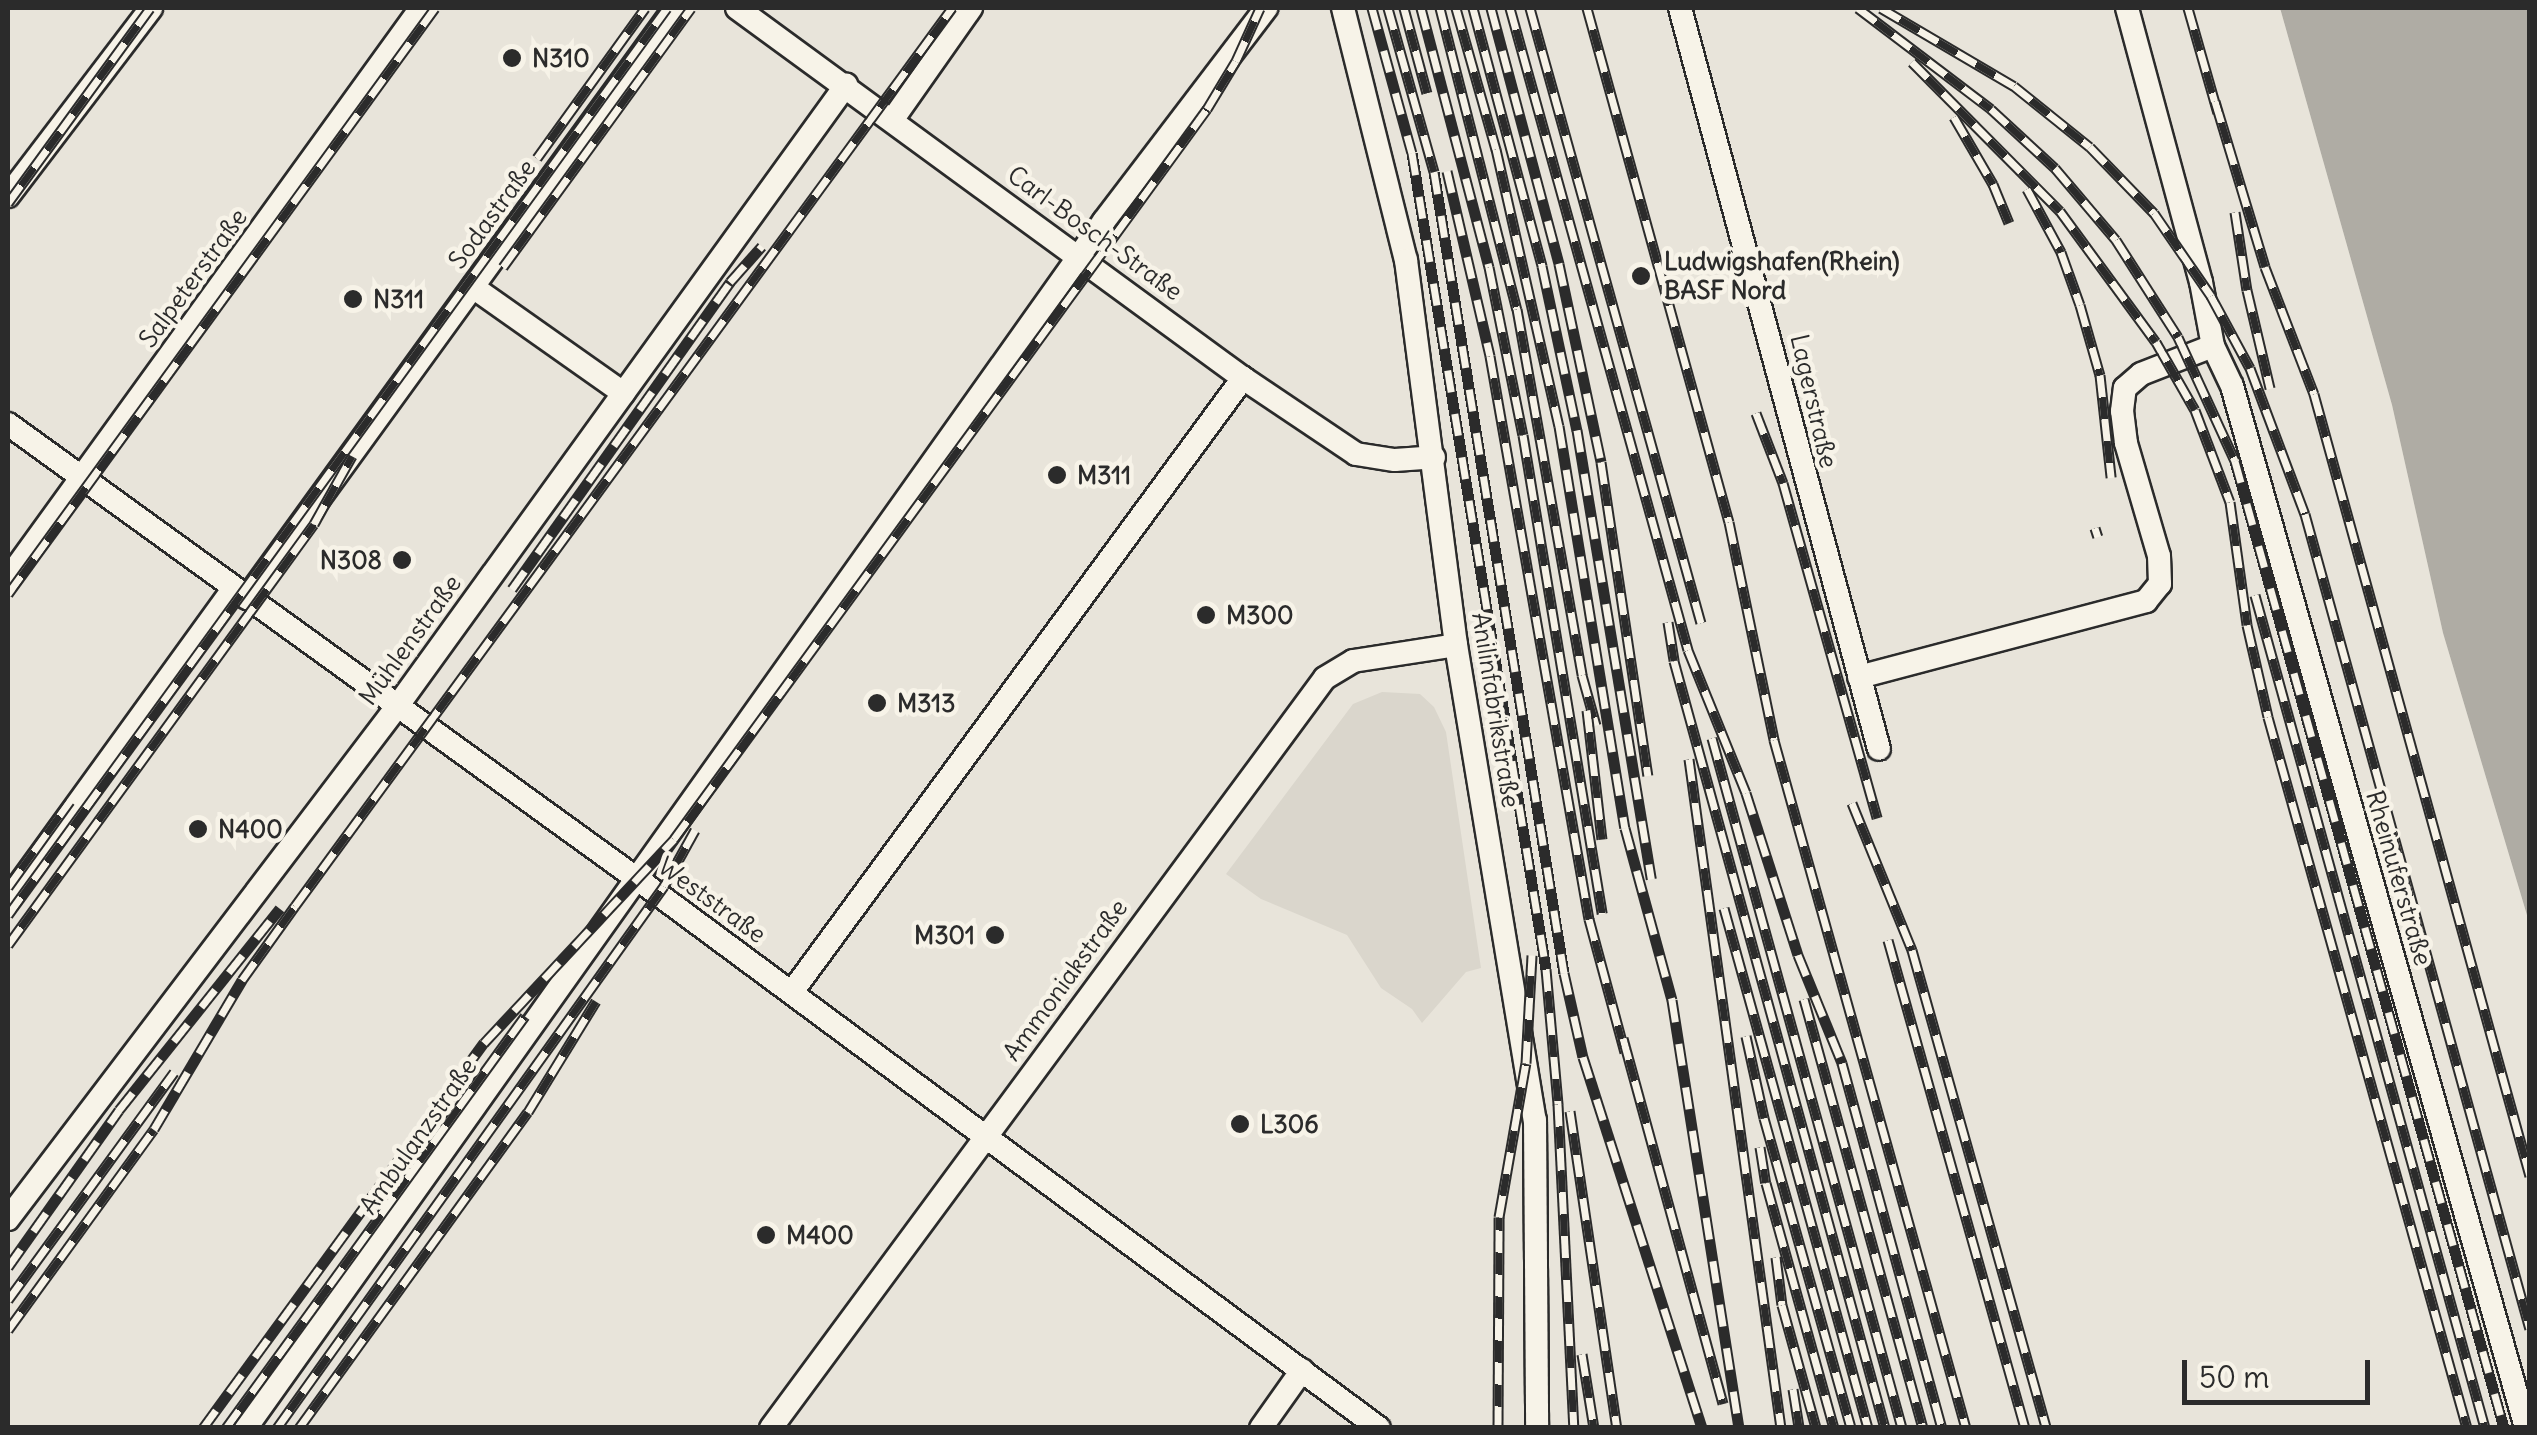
<!DOCTYPE html>
<meta charset="utf-8">
<style>
body{margin:0}
#map{position:relative;width:2537px;height:1435px;overflow:hidden;background:#f7f3e8;font-family:Delius,sans-serif}
div>[style]{position:absolute}
[style*='--x']{left:calc(var(--x)*1px);top:calc(var(--y)*1px);width:calc(var(--w)*1px);rotate:calc(var(--a)*1deg)}
.built>*{inset:0;background:#e8e4da}
.green>*{inset:0;background:#dad6cc}
.water>*{inset:0;background:#afaca4}
.roads{filter:drop-shadow(2px 0 #2b2b2b) drop-shadow(-2px 0 #2b2b2b) drop-shadow(0 2px #2b2b2b) drop-shadow(0 -2px #2b2b2b)}
.street>*{height:22px;margin:-11px;padding:0 11px;transform-origin:11px;border-radius:11px;background:#f7f3e8}
.rail>*{height:11px;margin-top:-5.5px;transform-origin:0;background:repeating-linear-gradient(90deg,#f7f3e8 0 22px,#2b2b2b 0 44px);box-sizing:border-box;border-block:2px solid #2b2b2b}
.dots>*{width:28px;height:28px;translate:-50% -50%;box-sizing:border-box;border:5px solid #f7f3e8;border-radius:50%}
span{translate:-50% -50%;white-space:nowrap;text-align:center;line-height:1.15;-webkit-text-stroke:9px #f7f3e8;paint-order:stroke}
.poi-label{font-size:25px;color:#2b2b2b;font-weight:700}
.left{translate:0 -50%;text-align:left}
.right{translate:-100% -50%;text-align:right}
.street-label{font-size:25px;color:#2b2b2b}
.frame{position:absolute;inset:0;border:10px solid #2b2b2b;pointer-events:none}
.scale{position:absolute;left:2182px;top:1360px;width:188px;height:45px;box-sizing:border-box;border:5px solid #2b2b2b;border-top:0;padding-left:12px;font-size:30px;line-height:35px;white-space:nowrap;color:#2b2b2b;-webkit-text-stroke:8px #f7f3e8;paint-order:stroke}
</style>
<div id="map">
<div class="built">
<div style="clip-path:polygon(8px 8px,2280px 8px,2392px 405px,2443px 633px,2529px 922px,2529px 1427px,8px 1428px)"></div>
</div>
<div class="green">
<div style="clip-path:polygon(1382px 692px,1420px 694px,1434px 707px,1446px 732px,1481px 968px,1466px 972px,1422px 1023px,1412px 1009px,1381px 988px,1347px 935px,1261px 899px,1226px 874px,1353px 704px)"></div>
</div>
<div class="water">
<div style="clip-path:polygon(2280px 8px,2529px 8px,2529px 922px,2443px 633px,2392px 405px)"></div>
</div>
<div class="roads">
<div class="street">
<div style="--x:737;--y:8;--w:627;--a:36.18"></div>
<div style="--x:1243;--y:378;--w:136;--a:33.9"></div>
<div style="--x:1356;--y:454;--w:39;--a:9"></div>
<div style="--x:1395;--y:460;--w:39;--a:-4"></div>
<div style="--x:1343;--y:8;--w:260;--a:76"></div>
<div style="--x:1406;--y:260;--w:388;--a:82.6"></div>
<div style="--x:1456;--y:645;--w:482;--a:80.6"></div>
<div style="--x:1535;--y:1120;--w:308;--a:89.6"></div>
<div style="--x:1680;--y:8;--w:767;--a:74.97"></div>
<div style="--x:2127;--y:8;--w:284;--a:74.9"></div>
<div style="--x:2201;--y:282;--w:65;--a:79.4"></div>
<div style="--x:2213;--y:346;--w:44;--a:64.6"></div>
<div style="--x:2232;--y:386;--w:1083;--a:74.24"></div>
<div style="--x:893;--y:119;--w:136;--a:-54.9"></div>
<div style="--x:8;--y:196;--w:236;--a:-52.7"></div>
<div style="--x:473;--y:287;--w:184;--a:35.2"></div>
<div style="--x:8;--y:424;--w:802;--a:35.87"></div>
<div style="--x:658;--y:894;--w:897;--a:36.53"></div>
<div style="--x:8;--y:579;--w:705;--a:-54.12"></div>
<div style="--x:247;--y:598;--w:729;--a:-54.04"></div>
<div style="--x:1859;--y:677;--w:297;--a:-14.8"></div>
<div style="--x:2146;--y:601;--w:22;--a:-51"></div>
<div style="--x:2160;--y:584;--w:28;--a:-92"></div>
<div style="--x:2159;--y:556;--w:118;--a:-106.3"></div>
<div style="--x:2126;--y:443;--w:32;--a:-97"></div>
<div style="--x:2122;--y:411;--w:23;--a:-83"></div>
<div style="--x:2125;--y:388;--w:21;--a:-41"></div>
<div style="--x:2141;--y:374;--w:77;--a:-21.3"></div>
<div style="--x:8;--y:900;--w:385;--a:-54.1"></div>
<div style="--x:792;--y:992;--w:762;--a:-53.7"></div>
<div style="--x:8;--y:1219;--w:642;--a:-52.79"></div>
<div style="--x:396;--y:708;--w:769;--a:-54.16"></div>
<div style="--x:246;--y:1428;--w:1481;--a:-54.59"></div>
<div style="--x:1104;--y:221;--w:268;--a:-52.7"></div>
<div style="--x:771;--y:1428;--w:932;--a:-53.55"></div>
<div style="--x:1325;--y:678;--w:33;--a:-31"></div>
<div style="--x:1353;--y:661;--w:104;--a:-8.8"></div>
<div style="--x:1261;--y:1428;--w:71;--a:-54.7"></div>
</div>
</div>
<div class="rail">
<div style="--x:1372;--y:8;--w:150;--a:74.6"></div>
<div style="--x:1412;--y:153;--w:827;--a:80.67"></div>
<div style="--x:1546;--y:969;--w:136;--a:84.9"></div>
<div style="--x:1558;--y:1104;--w:324;--a:87.2"></div>
<div style="--x:1388;--y:8;--w:170;--a:74.3"></div>
<div style="--x:1434;--y:172;--w:811;--a:80.78"></div>
<div style="--x:1564;--y:973;--w:86;--a:77.3"></div>
<div style="--x:1583;--y:1057;--w:390;--a:72.2"></div>
<div style="--x:1404;--y:8;--w:88;--a:74.9"></div>
<div style="--x:1421;--y:8;--w:268;--a:75.3"></div>
<div style="--x:1489;--y:267;--w:171;--a:78.6"></div>
<div style="--x:1523;--y:435;--w:485;--a:80.6"></div>
<div style="--x:1440;--y:8;--w:311;--a:75.7"></div>
<div style="--x:1517;--y:309;--w:372;--a:79.9"></div>
<div style="--x:1582;--y:675;--w:52;--a:74.4"></div>
<div style="--x:1456;--y:8;--w:147;--a:74.2"></div>
<div style="--x:1496;--y:149;--w:284;--a:77.2"></div>
<div style="--x:1559;--y:426;--w:407;--a:80.7"></div>
<div style="--x:1625;--y:828;--w:178;--a:74.7"></div>
<div style="--x:1672;--y:1000;--w:433;--a:81.1"></div>
<div style="--x:1473;--y:8;--w:267;--a:75"></div>
<div style="--x:1542;--y:266;--w:168;--a:78"></div>
<div style="--x:1577;--y:430;--w:455;--a:80.6"></div>
<div style="--x:1491;--y:8;--w:265;--a:75.1"></div>
<div style="--x:1559;--y:264;--w:202;--a:78"></div>
<div style="--x:1601;--y:462;--w:317;--a:81.5"></div>
<div style="--x:1510;--y:8;--w:666;--a:74.5"></div>
<div style="--x:1688;--y:650;--w:154;--a:67.9"></div>
<div style="--x:1746;--y:793;--w:170;--a:72.2"></div>
<div style="--x:1798;--y:955;--w:117;--a:67.8"></div>
<div style="--x:1842;--y:1063;--w:378;--a:74.7"></div>
<div style="--x:1530;--y:8;--w:638;--a:74.46"></div>
<div style="--x:1587;--y:8;--w:533;--a:74.56"></div>
<div style="--x:1729;--y:522;--w:223;--a:78.3"></div>
<div style="--x:1774;--y:740;--w:714;--a:74.41"></div>
<div style="--x:1858;--y:8;--w:167;--a:37.2"></div>
<div style="--x:1991;--y:109;--w:87;--a:42.7"></div>
<div style="--x:2055;--y:168;--w:94;--a:49.7"></div>
<div style="--x:2116;--y:240;--w:115;--a:57.4"></div>
<div style="--x:2178;--y:337;--w:136;--a:65.3"></div>
<div style="--x:2235;--y:461;--w:1004;--a:74.45"></div>
<div style="--x:1881;--y:8;--w:154;--a:30.4"></div>
<div style="--x:2014;--y:86;--w:97;--a:38.8"></div>
<div style="--x:2090;--y:147;--w:92;--a:45.9"></div>
<div style="--x:2154;--y:213;--w:101;--a:55.5"></div>
<div style="--x:2211;--y:296;--w:82;--a:61.6"></div>
<div style="--x:2250;--y:368;--w:156;--a:69.4"></div>
<div style="--x:2305;--y:514;--w:845;--a:74.57"></div>
<div style="--x:2188;--y:8;--w:109;--a:74.1"></div>
<div style="--x:1912;--y:62;--w:210;--a:45.2"></div>
<div style="--x:2060;--y:211;--w:162;--a:53.8"></div>
<div style="--x:2156;--y:342;--w:78;--a:60.2"></div>
<div style="--x:2195;--y:410;--w:98;--a:69.2"></div>
<div style="--x:2230;--y:502;--w:124;--a:82.1"></div>
<div style="--x:2247;--y:625;--w:94;--a:77.1"></div>
<div style="--x:2268;--y:717;--w:738;--a:74.36"></div>
<div style="--x:2215;--y:101;--w:173;--a:73.2"></div>
<div style="--x:2265;--y:267;--w:136;--a:68.9"></div>
<div style="--x:2314;--y:394;--w:811;--a:74.56"></div>
<div style="--x:1954;--y:117;--w:78;--a:59.8"></div>
<div style="--x:1993;--y:184;--w:42;--a:67.7"></div>
<div style="--x:537;--y:158;--w:185;--a:-54.2"></div>
<div style="--x:1447;--y:171;--w:190;--a:76.9"></div>
<div style="--x:1490;--y:356;--w:572;--a:80.03"></div>
<div style="--x:1589;--y:919;--w:138;--a:74.9"></div>
<div style="--x:2027;--y:189;--w:72;--a:61.6"></div>
<div style="--x:2061;--y:252;--w:56;--a:70.3"></div>
<div style="--x:2080;--y:305;--w:73;--a:74.1"></div>
<div style="--x:2100;--y:375;--w:103;--a:83.8"></div>
<div style="--x:8;--y:203;--w:241;--a:-53.9"></div>
<div style="--x:2235;--y:212;--w:79;--a:81.3"></div>
<div style="--x:2247;--y:290;--w:101;--a:76.8"></div>
<div style="--x:503;--y:267;--w:320;--a:-54"></div>
<div style="--x:1756;--y:413;--w:75;--a:68.9"></div>
<div style="--x:1783;--y:483;--w:348;--a:74.3"></div>
<div style="--x:2095;--y:528;--w:9;--a:72"></div>
<div style="--x:512;--y:589;--w:377;--a:-54.6"></div>
<div style="--x:730;--y:282;--w:48;--a:-48.4"></div>
<div style="--x:8;--y:594;--w:725;--a:-53.92"></div>
<div style="--x:2255;--y:595;--w:864;--a:74.56"></div>
<div style="--x:1668;--y:622;--w:39;--a:81"></div>
<div style="--x:1674;--y:661;--w:795;--a:74.62"></div>
<div style="--x:1587;--y:710;--w:130;--a:83.4"></div>
<div style="--x:1712;--y:738;--w:716;--a:74.6"></div>
<div style="--x:1689;--y:759;--w:675;--a:82.17"></div>
<div style="--x:1852;--y:803;--w:159;--a:67.8"></div>
<div style="--x:1912;--y:950;--w:496;--a:74.3"></div>
<div style="--x:8;--y:887;--w:106;--a:-54.2"></div>
<div style="--x:1724;--y:908;--w:540;--a:74.52"></div>
<div style="--x:8;--y:915;--w:1121;--a:-54"></div>
<div style="--x:1888;--y:940;--w:507;--a:74.32"></div>
<div style="--x:8;--y:945;--w:520;--a:-53.99"></div>
<div style="--x:314;--y:524;--w:78;--a:-60.8"></div>
<div style="--x:1804;--y:999;--w:445;--a:74.5"></div>
<div style="--x:1746;--y:1036;--w:84;--a:77.6"></div>
<div style="--x:1764;--y:1118;--w:322;--a:74.3"></div>
<div style="--x:1623;--y:1038;--w:379;--a:74.7"></div>
<div style="--x:1570;--y:1111;--w:320;--a:81.6"></div>
<div style="--x:1760;--y:1147;--w:36;--a:81"></div>
<div style="--x:1766;--y:1183;--w:254;--a:74.5"></div>
<div style="--x:1776;--y:1257;--w:48;--a:82.9"></div>
<div style="--x:1782;--y:1305;--w:128;--a:74.5"></div>
<div style="--x:8;--y:1267;--w:192;--a:-54.7"></div>
<div style="--x:119;--y:1110;--w:258;--a:-51.4"></div>
<div style="--x:8;--y:1300;--w:282;--a:-53.9"></div>
<div style="--x:8;--y:1330;--w:248;--a:-54"></div>
<div style="--x:154;--y:1129;--w:173;--a:-59.4"></div>
<div style="--x:242;--y:980;--w:91;--a:-54.4"></div>
<div style="--x:295;--y:906;--w:1113;--a:-53.81"></div>
<div style="--x:1582;--y:1354;--w:75;--a:80.8"></div>
<div style="--x:1793;--y:1389;--w:39;--a:81"></div>
<div style="--x:203;--y:1428;--w:477;--a:-53.9"></div>
<div style="--x:484;--y:1043;--w:279;--a:-47"></div>
<div style="--x:674;--y:839;--w:904;--a:-53.87"></div>
<div style="--x:1207;--y:109;--w:56;--a:-58.9"></div>
<div style="--x:1236;--y:61;--w:58;--a:-65.6"></div>
<div style="--x:226;--y:1428;--w:509;--a:-54.03"></div>
<div style="--x:277;--y:1428;--w:666;--a:-54.47"></div>
<div style="--x:664;--y:886;--w:64;--a:-61"></div>
<div style="--x:299;--y:1428;--w:390;--a:-54.1"></div>
<div style="--x:528;--y:1112;--w:130;--a:-58.5"></div>
<div style="--x:1498;--y:1428;--w:211;--a:-89.7"></div>
<div style="--x:1499;--y:1217;--w:156;--a:-80.1"></div>
<div style="--x:1526;--y:1063;--w:108;--a:-86.8"></div>
</div>
<div class="dots">
<div style="left:512px;top:58px;background:#2b2b2b"></div>
<div style="left:1641px;top:276px;background:#2b2b2b"></div>
<div style="left:353px;top:299px;background:#2b2b2b"></div>
<div style="left:1057px;top:475px;background:#2b2b2b"></div>
<div style="left:402px;top:560px;background:#2b2b2b"></div>
<div style="left:1206px;top:615px;background:#2b2b2b"></div>
<div style="left:877px;top:703px;background:#2b2b2b"></div>
<div style="left:198px;top:829px;background:#2b2b2b"></div>
<div style="left:995px;top:935px;background:#2b2b2b"></div>
<div style="left:1240px;top:1124px;background:#2b2b2b"></div>
<div style="left:766px;top:1235px;background:#2b2b2b"></div>
</div>
<div class="poi-label">
<span class="left" style="left:532px;top:58px">N310</span>
<span class="left" style="left:1664px;top:276px">Ludwigshafen(Rhein)<br>BASF Nord</span>
<span class="left" style="left:373px;top:299px">N311</span>
<span class="left" style="left:1077px;top:475px">M311</span>
<span class="right" style="left:382px;top:560px">N308</span>
<span class="left" style="left:1226px;top:615px">M300</span>
<span class="left" style="left:897px;top:703px">M313</span>
<span class="left" style="left:218px;top:829px">N400</span>
<span class="right" style="left:975px;top:935px">M301</span>
<span class="left" style="left:1260px;top:1124px">L306</span>
<span class="left" style="left:786px;top:1235px">M400</span>
</div>
<div class="street-label">
<span style="left:492px;top:214px;rotate:-54deg">Sodastraße</span>
<span style="left:1095px;top:233px;rotate:36deg">Carl-Bosch-Straße</span>
<span style="left:193px;top:278px;rotate:-54deg">Salpeterstraße</span>
<span style="left:1814px;top:401px;rotate:77deg">Lagerstraße</span>
<span style="left:410px;top:640px;rotate:-54deg">Mühlenstraße</span>
<span style="left:1496px;top:710px;rotate:81deg">Anilinfabrikstraße</span>
<span style="left:2399px;top:878px;rotate:74deg">Rheinuferstraße</span>
<span style="left:712px;top:900px;rotate:36deg">Weststraße</span>
<span style="left:1065px;top:980px;rotate:-54deg">Ammoniakstraße</span>
<span style="left:418px;top:1136px;rotate:-55deg">Ambulanzstraße</span>
</div>
<div class="frame"></div>
<div class="scale">50 m</div>
</div>
